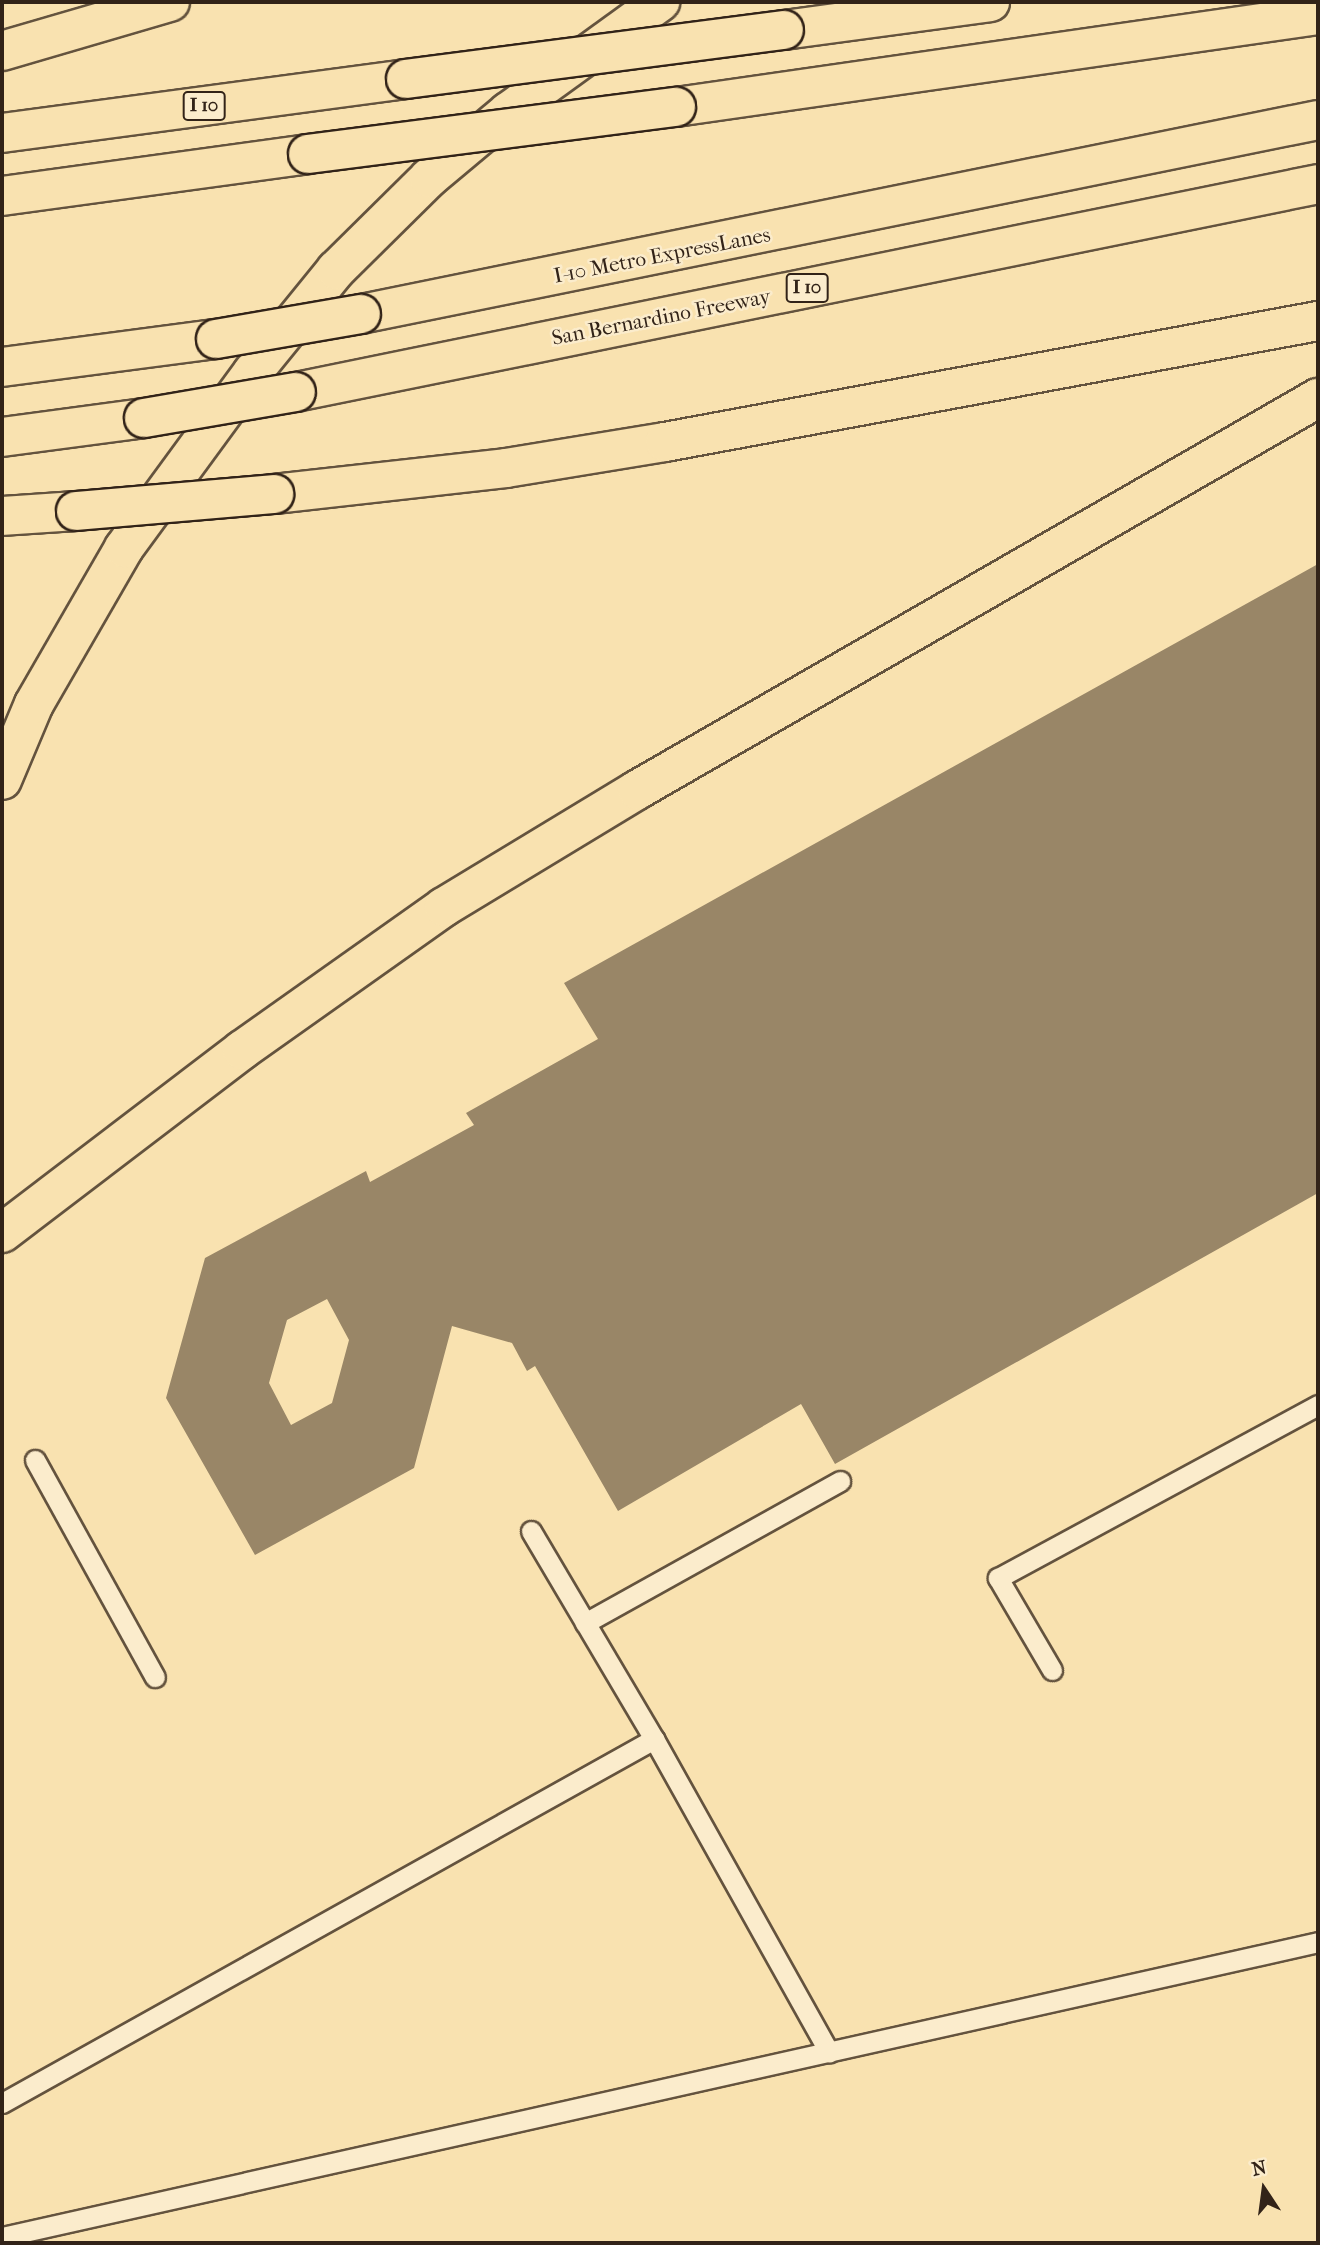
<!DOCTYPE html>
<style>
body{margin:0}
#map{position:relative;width:1320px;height:2245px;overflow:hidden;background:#f9e2b0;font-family:"IM FELL French Canon",serif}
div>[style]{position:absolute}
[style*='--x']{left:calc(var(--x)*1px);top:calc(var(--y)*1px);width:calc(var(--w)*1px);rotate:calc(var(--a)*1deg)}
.building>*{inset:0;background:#998667}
.roads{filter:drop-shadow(2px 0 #64533e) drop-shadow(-2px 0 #64533e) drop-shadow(0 2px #64533e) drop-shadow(0 -2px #64533e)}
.service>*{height:19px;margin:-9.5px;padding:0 9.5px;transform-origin:9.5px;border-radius:9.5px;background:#fbeccc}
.motorway>*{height:38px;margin:-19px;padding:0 19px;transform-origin:19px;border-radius:19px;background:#f9e2b0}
.bridges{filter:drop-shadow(2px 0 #322318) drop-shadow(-2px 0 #322318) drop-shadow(0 2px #322318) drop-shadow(0 -2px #322318)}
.motorway-bridge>*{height:38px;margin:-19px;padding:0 19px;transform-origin:19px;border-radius:19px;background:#f9e2b0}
span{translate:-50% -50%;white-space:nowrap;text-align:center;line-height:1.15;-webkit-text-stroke:5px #fbeccc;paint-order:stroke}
.shield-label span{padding:2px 5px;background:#fbeccc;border:2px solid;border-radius:5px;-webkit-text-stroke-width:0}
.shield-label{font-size:19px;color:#322318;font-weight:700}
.street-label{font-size:21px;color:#322318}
.frame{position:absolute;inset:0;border:4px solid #322318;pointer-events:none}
.north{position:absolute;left:1229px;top:2154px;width:70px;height:70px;-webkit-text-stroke:5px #fbeccc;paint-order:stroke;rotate:347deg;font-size:19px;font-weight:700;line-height:28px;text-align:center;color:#322318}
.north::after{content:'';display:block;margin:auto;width:24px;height:32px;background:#322318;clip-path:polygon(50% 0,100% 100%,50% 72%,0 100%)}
</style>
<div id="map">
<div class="building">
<div style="clip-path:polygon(evenodd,1318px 564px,1318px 1193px,835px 1464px,801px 1404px,618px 1511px,535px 1366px,527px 1371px,512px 1343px,452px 1326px,414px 1468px,255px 1555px,166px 1398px,205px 1258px,366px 1171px,370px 1182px,474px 1125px,466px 1113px,598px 1039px,564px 983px,1318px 564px,327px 1299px,349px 1340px,332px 1403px,291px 1425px,269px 1383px,287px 1320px,327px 1299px)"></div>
</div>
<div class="roads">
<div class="service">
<div style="--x:35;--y:1460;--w:248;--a:61.1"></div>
<div style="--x:531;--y:1531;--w:242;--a:59.4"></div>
<div style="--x:585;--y:1623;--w:292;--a:-29.1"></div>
<div style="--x:1052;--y:1670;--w:107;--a:-120.4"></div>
<div style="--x:998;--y:1578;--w:364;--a:-28.4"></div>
<div style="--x:2;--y:2103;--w:747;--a:-29.17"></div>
<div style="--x:654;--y:1739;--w:359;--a:60.8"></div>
<div style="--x:2;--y:2237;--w:1349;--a:-12.63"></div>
</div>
<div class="motorway">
<div style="--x:784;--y:30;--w:208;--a:-7.7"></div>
<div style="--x:2;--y:51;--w:175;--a:-16.3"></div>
<div style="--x:676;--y:107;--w:649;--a:-8.16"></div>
<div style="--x:2;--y:133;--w:408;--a:-7.6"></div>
<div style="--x:2;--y:196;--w:309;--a:-7.8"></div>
<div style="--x:361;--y:314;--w:976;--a:-11.46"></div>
<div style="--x:2;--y:367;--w:216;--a:-7.5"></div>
<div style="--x:296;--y:392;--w:1043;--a:-11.5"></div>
<div style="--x:2;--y:437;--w:143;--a:-7.6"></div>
<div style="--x:274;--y:494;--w:233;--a:-6.4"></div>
<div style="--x:506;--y:468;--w:161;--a:-9.3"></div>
<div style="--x:665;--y:442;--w:664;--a:-10.5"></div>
<div style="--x:2;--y:516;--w:74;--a:-3.9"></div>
<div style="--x:2;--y:780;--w:82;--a:-67.2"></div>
<div style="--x:34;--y:704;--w:180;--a:-60"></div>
<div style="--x:124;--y:548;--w:218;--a:-53.8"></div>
<div style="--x:253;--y:372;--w:132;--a:-50.9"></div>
<div style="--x:336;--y:270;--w:131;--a:-44.7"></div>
<div style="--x:429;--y:178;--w:103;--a:-39.9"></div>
<div style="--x:508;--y:112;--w:188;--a:-35.9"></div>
<div style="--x:2;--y:1233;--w:302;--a:-37.3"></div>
<div style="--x:242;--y:1050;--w:247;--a:-35.3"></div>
<div style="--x:444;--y:907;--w:226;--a:-31.2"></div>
<div style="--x:637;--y:790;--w:786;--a:-29.93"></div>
</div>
</div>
<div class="bridges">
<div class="motorway-bridge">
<div style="--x:406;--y:79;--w:381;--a:-7.4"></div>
<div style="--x:308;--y:154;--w:371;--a:-7.3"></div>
<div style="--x:216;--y:339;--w:147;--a:-9.8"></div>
<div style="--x:144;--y:418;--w:154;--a:-9.7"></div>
<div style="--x:76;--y:511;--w:199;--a:-4.9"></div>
</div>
</div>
<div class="shield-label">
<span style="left:204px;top:106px">I 10</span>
<span style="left:807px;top:288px">I 10</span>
</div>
<div class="street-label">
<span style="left:662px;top:255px;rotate:-11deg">I-10 Metro ExpressLanes</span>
<span style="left:661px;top:317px;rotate:-11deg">San Bernardino Freeway</span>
</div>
<div class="frame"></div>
<div class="north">N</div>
</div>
